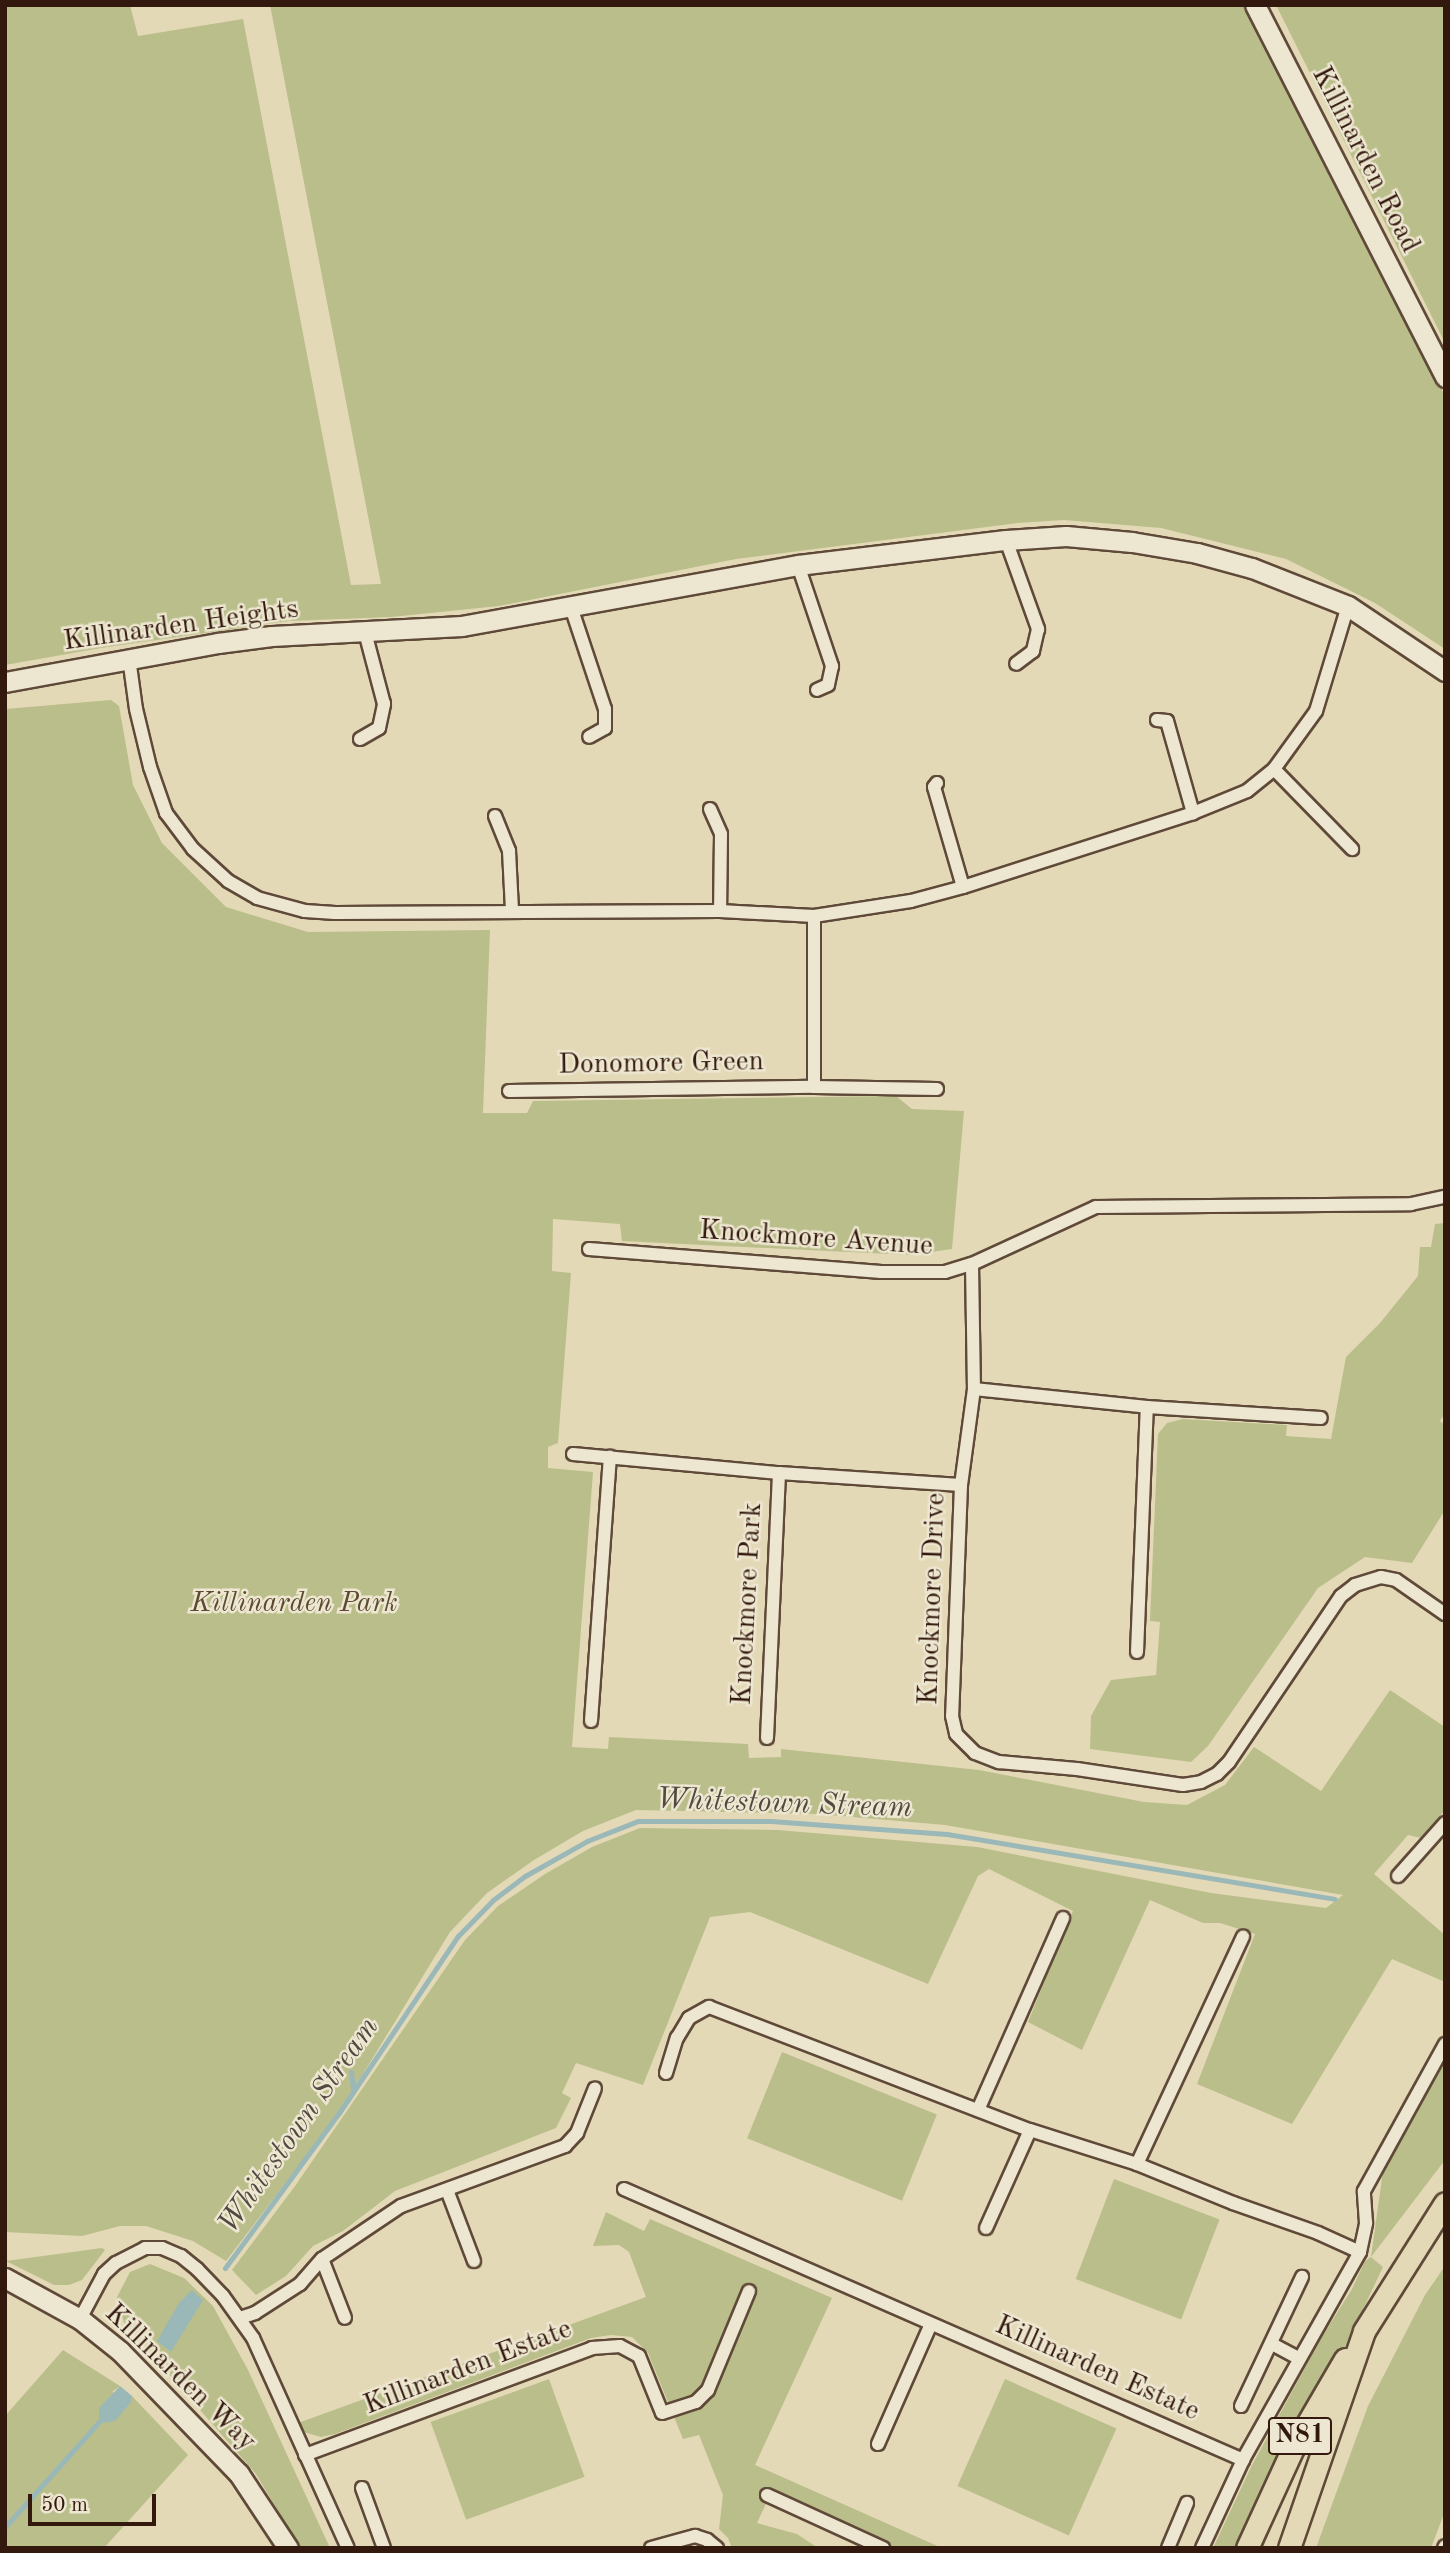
<!DOCTYPE html>
<style>
body{margin:0}
#map{position:relative;width:1450px;height:2553px;overflow:hidden;background:#e4d9b7;font-family:"Old Standard TT",serif}
div>[style]{position:absolute}
[style*='--x']{left:calc(var(--x)*1px);top:calc(var(--y)*1px);width:calc(var(--w)*1px);rotate:calc(var(--a)*1deg)}
.green>*{inset:0;background:#babe8a;transform-origin:0 0}
.water>*{inset:0;background:#9ab8b8}
.stream>*{height:5px;margin:-2.5px;padding:0 2.5px;transform-origin:2.5px;border-radius:2.5px;background:#9ab8b8}
.roads{filter:drop-shadow(2px 0 #5f4938) drop-shadow(-2px 0 #5f4938) drop-shadow(0 2px #5f4938) drop-shadow(0 -2px #5f4938)}
.street>*{height:12px;margin:-6px;padding:0 6px;transform-origin:6px;border-radius:6px;background:#ede6d0}
.secondary>*{height:19px;margin:-9.5px;padding:0 9.5px;transform-origin:9.5px;border-radius:9.5px;background:#ede6d0}
.primary>*{height:21px;margin:-10.5px;padding:0 10.5px;transform-origin:10.5px;border-radius:10.5px;background:#e4d9b7}
span{translate:-50% -50%;white-space:nowrap;text-align:center;line-height:1.15;-webkit-text-stroke:5px #ede6d0;paint-order:stroke}
.shield-label span{padding:2px 5px;background:#ede6d0;border:2px solid;border-radius:5px;-webkit-text-stroke-width:0}
.shield-label{font-size:26px;color:#33190d;font-weight:700}
.street-label{font-size:28px;color:#33190d}
.park-label{font-size:28px;color:#5c4b32;font-style:italic}
.water-label{font-size:30px;color:#524940;font-style:italic}
.frame{position:absolute;inset:0;border:7px solid #33190d;pointer-events:none}
.scale{position:absolute;left:28px;top:2494px;width:128px;height:32px;box-sizing:border-box;border:4px solid #33190d;border-top:0;padding-left:9px;font-size:21px;line-height:24px;white-space:nowrap;color:#33190d;-webkit-text-stroke:5px #ede6d0;paint-order:stroke}
</style>
<div id="map">
<div class="green">
<div style="clip-path:polygon(5px 5px,130px 5px,138px 36px,243px 19px,351px 585px,381px 584px,270px 5px,1243px 5px,1445px 396px,1445px 649px,1375px 603px,1286px 559px,1161px 528px,1064px 520px,1018px 523px,736px 559px,499px 606px,391px 617px,289px 621px,101px 648px,5px 665px)"></div>
<div style="clip-path:polygon(1276px 5px,1445px 5px,1445px 342px,1441px 335px)"></div>
<div style="clip-path:polygon(111px 700px,119px 706px,133px 785px,162px 843px,226px 907px,308px 932px,490px 930px,483px 1113px,527px 1113px,533px 1101px,896px 1096px,912px 1109px,964px 1111px,952px 1249px,911px 1255px,622px 1241px,620px 1224px,553px 1219px,552px 1271px,571px 1273px,558px 1443px,548px 1447px,548px 1468px,593px 1472px,572px 1747px,608px 1749px,609px 1737px,748px 1744px,749px 1758px,781px 1757px,781px 1749px,979px 1770px,1144px 1802px,1187px 1805px,1225px 1785px,1254px 1747px,1321px 1791px,1390px 1690px,1445px 1727px,1445px 1810px,1421px 1838px,1408px 1835px,1374px 1874px,1445px 1935px,1445px 1982px,1392px 1959px,1292px 2124px,1197px 2084px,1255px 1934px,1220px 1923px,1203px 1923px,1150px 1900px,1082px 2050px,1028px 2022px,1073px 1911px,989px 1869px,978px 1876px,928px 1984px,750px 1912px,710px 1917px,643px 2085px,576px 2063px,562px 2093px,571px 2098px,556px 2128px,395px 2191px,343px 2231px,313px 2246px,286px 2276px,256px 2295px,232px 2270px,295px 2186px,465px 1940px,498px 1906px,545px 1874px,592px 1847px,640px 1828px,778px 1830px,977px 1847px,1211px 1893px,1326px 1908px,1343px 1895px,945px 1825px,818px 1814px,636px 1810px,583px 1831px,534px 1860px,487px 1893px,450px 1932px,339px 2113px,226px 2261px,193px 2241px,146px 2226px,120px 2226px,82px 2236px,5px 2232px,5px 709px)"></div>
<div style="clip-path:polygon(1445px 1223px,1445px 1413px,1440px 1421px,1445px 1425px,1445px 1510px,1412px 1563px,1365px 1557px,1318px 1588px,1208px 1746px,1191px 1762px,1090px 1749px,1091px 1716px,1111px 1680px,1156px 1675px,1160px 1622px,1150px 1621px,1158px 1434px,1167px 1423px,1183px 1419px,1287px 1425px,1286px 1436px,1331px 1439px,1346px 1357px,1380px 1323px,1418px 1276px,1420px 1247px,1431px 1247px,1435px 1224px)"></div>
<div style="left:782px;top:2052px;width:167px;height:93px;rotate:22deg"></div>
<div style="clip-path:polygon(1445px 2061px,1445px 2160px,1371px 2257px,1383px 2267px,1340px 2358px,1265px 2543px,1263px 2548px,1213px 2548px,1252px 2465px,1323px 2335px,1352px 2289px,1365px 2261px,1371px 2257px,1383px 2171px)"></div>
<div style="left:1114px;top:2179px;width:113px;height:107px;rotate:21deg"></div>
<div style="clip-path:polygon(606px 2212px,644px 2231px,650px 2219px,832px 2298px,755px 2465px,942px 2548px,895px 2548px,771px 2493px,757px 2523px,797px 2534px,818px 2548px,732px 2548px,728px 2538px,719px 2529px,723px 2495px,699px 2435px,683px 2439px,648px 2353px,632px 2337px,611px 2335px,591px 2338px,335px 2434px,321px 2437px,300px 2431px,298px 2423px,646px 2297px,629px 2252px,619px 2245px,593px 2246px)"></div>
<div style="clip-path:polygon(102px 2248px,105px 2250px,82px 2280px,69px 2285px,54px 2285px,6px 2261px)"></div>
<div style="clip-path:polygon(150px 2264px,184px 2278px,213px 2306px,248px 2370px,330px 2548px,300px 2548px,256px 2474px,124px 2323px,117px 2297px,130px 2272px)"></div>
<div style="clip-path:polygon(1445px 2266px,1445px 2511px,1431px 2548px,1316px 2548px,1368px 2406px,1425px 2295px)"></div>
<div style="clip-path:polygon(63px 2350px,120px 2386px,112px 2392px,129px 2399px,132px 2396px,188px 2455px,104px 2548px,5px 2548px,5px 2416px)"></div>
<div style="left:549px;top:2379px;width:104px;height:126px;rotate:70deg"></div>
<div style="left:1005px;top:2379px;width:122px;height:117px;rotate:24deg"></div>
</div>
<div class="water">
<div style="clip-path:polygon(192px 2290px,203px 2300px,171px 2352px,157px 2341px,179px 2303px)"></div>
<div style="clip-path:polygon(120px 2386px,132px 2396px,131px 2402px,116px 2420px,106px 2423px,99px 2418px,99px 2408px)"></div>
</div>
<div class="stream">
<div style="--x:351;--y:2072;--w:17;--a:83"></div>
<div style="--x:225;--y:2268;--w:192;--a:-53.7"></div>
<div style="--x:339;--y:2113;--w:213;--a:-56.1"></div>
<div style="--x:458;--y:1936;--w:50;--a:-45.8"></div>
<div style="--x:493;--y:1900;--w:40;--a:-37"></div>
<div style="--x:525;--y:1876;--w:71;--a:-29.4"></div>
<div style="--x:587;--y:1841;--w:55;--a:-21.4"></div>
<div style="--x:638;--y:1821;--w:133;--a:0"></div>
<div style="--x:771;--y:1821;--w:176;--a:4.2"></div>
<div style="--x:947;--y:1834;--w:393;--a:9.5"></div>
<div style="--x:5;--y:2527;--w:152;--a:-48.2"></div>
</div>
<div class="roads">
<div class="street">
<div style="--x:1006;--y:540;--w:95;--a:70.2"></div>
<div style="--x:1038;--y:629;--w:23;--a:103"></div>
<div style="--x:1033;--y:651;--w:21;--a:143"></div>
<div style="--x:798;--y:565;--w:107;--a:71.4"></div>
<div style="--x:832;--y:666;--w:19;--a:102"></div>
<div style="--x:828;--y:685;--w:12;--a:156"></div>
<div style="--x:571;--y:607;--w:108;--a:71.6"></div>
<div style="--x:605;--y:709;--w:19;--a:90"></div>
<div style="--x:605;--y:728;--w:18;--a:151"></div>
<div style="--x:129;--y:658;--w:51;--a:82.2"></div>
<div style="--x:136;--y:709;--w:60;--a:76.4"></div>
<div style="--x:150;--y:767;--w:49;--a:70.8"></div>
<div style="--x:166;--y:813;--w:45;--a:53.1"></div>
<div style="--x:193;--y:849;--w:47;--a:42.4"></div>
<div style="--x:228;--y:881;--w:34;--a:30"></div>
<div style="--x:257;--y:898;--w:50;--a:15.2"></div>
<div style="--x:305;--y:911;--w:30;--a:4"></div>
<div style="--x:335;--y:913;--w:385;--a:-0.3"></div>
<div style="--x:720;--y:911;--w:94;--a:3"></div>
<div style="--x:814;--y:916;--w:98;--a:-8.8"></div>
<div style="--x:911;--y:901;--w:54;--a:-15.1"></div>
<div style="--x:963;--y:887;--w:242;--a:-17.8"></div>
<div style="--x:1193;--y:813;--w:58;--a:-22.2"></div>
<div style="--x:1247;--y:791;--w:35;--a:-39"></div>
<div style="--x:1274;--y:769;--w:72;--a:-54.1"></div>
<div style="--x:1316;--y:711;--w:110;--a:-73.1"></div>
<div style="--x:1157;--y:720;--w:10;--a:6"></div>
<div style="--x:1167;--y:721;--w:96;--a:74.2"></div>
<div style="--x:360;--y:739;--w:22;--a:-30"></div>
<div style="--x:379;--y:728;--w:25;--a:-78"></div>
<div style="--x:384;--y:704;--w:74;--a:-104.8"></div>
<div style="--x:1274;--y:769;--w:112;--a:45.7"></div>
<div style="--x:937;--y:783;--w:5;--a:127"></div>
<div style="--x:934;--y:787;--w:104;--a:73.8"></div>
<div style="--x:710;--y:809;--w:27;--a:66"></div>
<div style="--x:721;--y:834;--w:77;--a:90.7"></div>
<div style="--x:495;--y:816;--w:38;--a:68"></div>
<div style="--x:509;--y:851;--w:60;--a:87.1"></div>
<div style="--x:814;--y:1087;--w:171;--a:-90"></div>
<div style="--x:509;--y:1091;--w:305;--a:-0.8"></div>
<div style="--x:814;--y:1087;--w:123;--a:0.9"></div>
<div style="--x:589;--y:1249;--w:293;--a:4.5"></div>
<div style="--x:881;--y:1272;--w:64;--a:0"></div>
<div style="--x:945;--y:1272;--w:28;--a:-17"></div>
<div style="--x:972;--y:1264;--w:136;--a:-24.7"></div>
<div style="--x:1096;--y:1207;--w:315;--a:-0.5"></div>
<div style="--x:1411;--y:1204;--w:35;--a:-12"></div>
<div style="--x:972;--y:1264;--w:125;--a:89.1"></div>
<div style="--x:974;--y:1389;--w:97;--a:97.7"></div>
<div style="--x:961;--y:1485;--w:231;--a:92.2"></div>
<div style="--x:952;--y:1716;--w:18;--a:77"></div>
<div style="--x:956;--y:1734;--w:27;--a:45"></div>
<div style="--x:975;--y:1753;--w:26;--a:21"></div>
<div style="--x:999;--y:1762;--w:78;--a:5.1"></div>
<div style="--x:1077;--y:1769;--w:107;--a:8.6"></div>
<div style="--x:1183;--y:1785;--w:18;--a:-9"></div>
<div style="--x:1201;--y:1782;--w:18;--a:-27"></div>
<div style="--x:1217;--y:1774;--w:17;--a:-45"></div>
<div style="--x:1229;--y:1762;--w:200;--a:-56"></div>
<div style="--x:1341;--y:1596;--w:18;--a:-38"></div>
<div style="--x:1355;--y:1585;--w:27;--a:-17"></div>
<div style="--x:1381;--y:1577;--w:15;--a:11"></div>
<div style="--x:1396;--y:1580;--w:60;--a:34.8"></div>
<div style="--x:974;--y:1389;--w:174;--a:5.9"></div>
<div style="--x:1147;--y:1407;--w:174;--a:3.6"></div>
<div style="--x:573;--y:1454;--w:207;--a:5.3"></div>
<div style="--x:779;--y:1473;--w:182;--a:3.8"></div>
<div style="--x:1137;--y:1652;--w:245;--a:-87.7"></div>
<div style="--x:591;--y:1721;--w:265;--a:-85.9"></div>
<div style="--x:767;--y:1738;--w:265;--a:-87.4"></div>
<div style="--x:1398;--y:1876;--w:71;--a:-48.4"></div>
<div style="--x:666;--y:2073;--w:37;--a:-73"></div>
<div style="--x:677;--y:2038;--w:23;--a:-59"></div>
<div style="--x:689;--y:2018;--w:23;--a:-29"></div>
<div style="--x:709;--y:2007;--w:344;--a:21"></div>
<div style="--x:1030;--y:2130;--w:112;--a:17.6"></div>
<div style="--x:1137;--y:2164;--w:104;--a:22.1"></div>
<div style="--x:1233;--y:2203;--w:90;--a:19.4"></div>
<div style="--x:1318;--y:2233;--w:46;--a:24.3"></div>
<div style="--x:1360;--y:2252;--w:239;--a:119.4"></div>
<div style="--x:1243;--y:2460;--w:97;--a:115"></div>
<div style="--x:978;--y:2110;--w:210;--a:-66.1"></div>
<div style="--x:1137;--y:2164;--w:251;--a:-65"></div>
<div style="--x:624;--y:2189;--w:676;--a:23.64"></div>
<div style="--x:447;--y:2190;--w:76;--a:69.2"></div>
<div style="--x:986;--y:2228;--w:107;--a:-65.8"></div>
<div style="--x:1360;--y:2252;--w:30;--a:-78"></div>
<div style="--x:1366;--y:2223;--w:32;--a:-94"></div>
<div style="--x:1364;--y:2191;--w:168;--a:-61.1"></div>
<div style="--x:322;--y:2259;--w:63;--a:68.7"></div>
<div style="--x:240;--y:2318;--w:16;--a:-18"></div>
<div style="--x:255;--y:2313;--w:54;--a:-32.8"></div>
<div style="--x:300;--y:2284;--w:33;--a:-49"></div>
<div style="--x:322;--y:2259;--w:95;--a:-33.9"></div>
<div style="--x:401;--y:2206;--w:175;--a:-20.1"></div>
<div style="--x:565;--y:2146;--w:18;--a:-47"></div>
<div style="--x:577;--y:2133;--w:48;--a:-68.2"></div>
<div style="--x:80;--y:2319;--w:51;--a:-61.9"></div>
<div style="--x:104;--y:2274;--w:16;--a:-43"></div>
<div style="--x:116;--y:2263;--w:33;--a:-27"></div>
<div style="--x:145;--y:2248;--w:17;--a:0"></div>
<div style="--x:162;--y:2248;--w:21;--a:23"></div>
<div style="--x:181;--y:2256;--w:21;--a:39"></div>
<div style="--x:197;--y:2269;--w:37;--a:46"></div>
<div style="--x:223;--y:2296;--w:52;--a:54.5"></div>
<div style="--x:253;--y:2338;--w:230;--a:65.7"></div>
<div style="--x:1272;--y:2344;--w:30;--a:28"></div>
<div style="--x:1241;--y:2406;--w:143;--a:-64.7"></div>
<div style="--x:878;--y:2444;--w:131;--a:-66.2"></div>
<div style="--x:305;--y:2455;--w:306;--a:-20.4"></div>
<div style="--x:592;--y:2348;--w:28;--a:-4"></div>
<div style="--x:620;--y:2346;--w:21;--a:28"></div>
<div style="--x:639;--y:2356;--w:61;--a:68"></div>
<div style="--x:662;--y:2413;--w:36;--a:-18"></div>
<div style="--x:696;--y:2402;--w:17;--a:-45"></div>
<div style="--x:708;--y:2390;--w:107;--a:-67.5"></div>
<div style="--x:362;--y:2488;--w:64;--a:69.9"></div>
<div style="--x:767;--y:2495;--w:128;--a:24.6"></div>
<div style="--x:651;--y:2548;--w:46;--a:-15.3"></div>
<div style="--x:695;--y:2536;--w:13;--a:18"></div>
<div style="--x:707;--y:2540;--w:13;--a:39"></div>
<div style="--x:1168;--y:2548;--w:49;--a:-67.1"></div>
<div style="--x:1444;--y:2548;--w:2;--a:-63"></div>
</div>
<div class="secondary">
<div style="--x:1255;--y:5;--w:418;--a:62.9"></div>
<div style="--x:5;--y:682;--w:217;--a:-10.4"></div>
<div style="--x:218;--y:643;--w:54;--a:-7.4"></div>
<div style="--x:272;--y:636;--w:190;--a:-3"></div>
<div style="--x:462;--y:626;--w:341;--a:-10.3"></div>
<div style="--x:798;--y:565;--w:209;--a:-6.9"></div>
<div style="--x:1006;--y:540;--w:60;--a:-3.8"></div>
<div style="--x:1066;--y:536;--w:66;--a:5.2"></div>
<div style="--x:1132;--y:542;--w:66;--a:9.6"></div>
<div style="--x:1197;--y:553;--w:57;--a:15.3"></div>
<div style="--x:1252;--y:568;--w:103;--a:21.6"></div>
<div style="--x:1348;--y:606;--w:117;--a:33.8"></div>
<div style="--x:5;--y:2278;--w:85;--a:28.7"></div>
<div style="--x:80;--y:2319;--w:51;--a:38.7"></div>
<div style="--x:120;--y:2351;--w:171;--a:45.9"></div>
<div style="--x:239;--y:2474;--w:89;--a:56.5"></div>
</div>
<div class="primary">
<div style="--x:1247;--y:2548;--w:110;--a:-65.3"></div>
<div style="--x:1293;--y:2448;--w:103;--a:-59.7"></div>
<div style="--x:1289;--y:2548;--w:230;--a:-70.9"></div>
<div style="--x:1364;--y:2331;--w:151;--a:-57.7"></div>
</div>
</div>
<div class="shield-label">
<span style="left:1300px;top:2436px">N81</span>
</div>
<div class="street-label">
<span style="left:1365px;top:160px;rotate:63deg">Killinarden Road</span>
<span style="left:181px;top:626px;rotate:-8deg">Killinarden Heights</span>
<span style="left:661px;top:1064px;rotate:-1deg">Donomore Green</span>
<span style="left:816px;top:1239px;rotate:4deg">Knockmore Avenue</span>
<span style="left:933px;top:1599px;rotate:-88deg">Knockmore Drive</span>
<span style="left:748px;top:1604px;rotate:-87deg">Knockmore Park</span>
<span style="left:468px;top:2368px;rotate:-21deg">Killinarden Estate</span>
<span style="left:1097px;top:2369px;rotate:24deg">Killinarden Estate</span>
<span style="left:180px;top:2378px;rotate:44deg">Killinarden Way</span>
</div>
<div class="park-label">
<span style="left:294px;top:1604px">Killinarden Park</span>
</div>
<div class="water-label">
<span style="left:784px;top:1804px;rotate:2deg">Whitestown Stream</span>
<span style="left:299px;top:2126px;rotate:-55deg">Whitestown Stream</span>
</div>
<div class="frame"></div>
<div class="scale">50 m</div>
</div>
